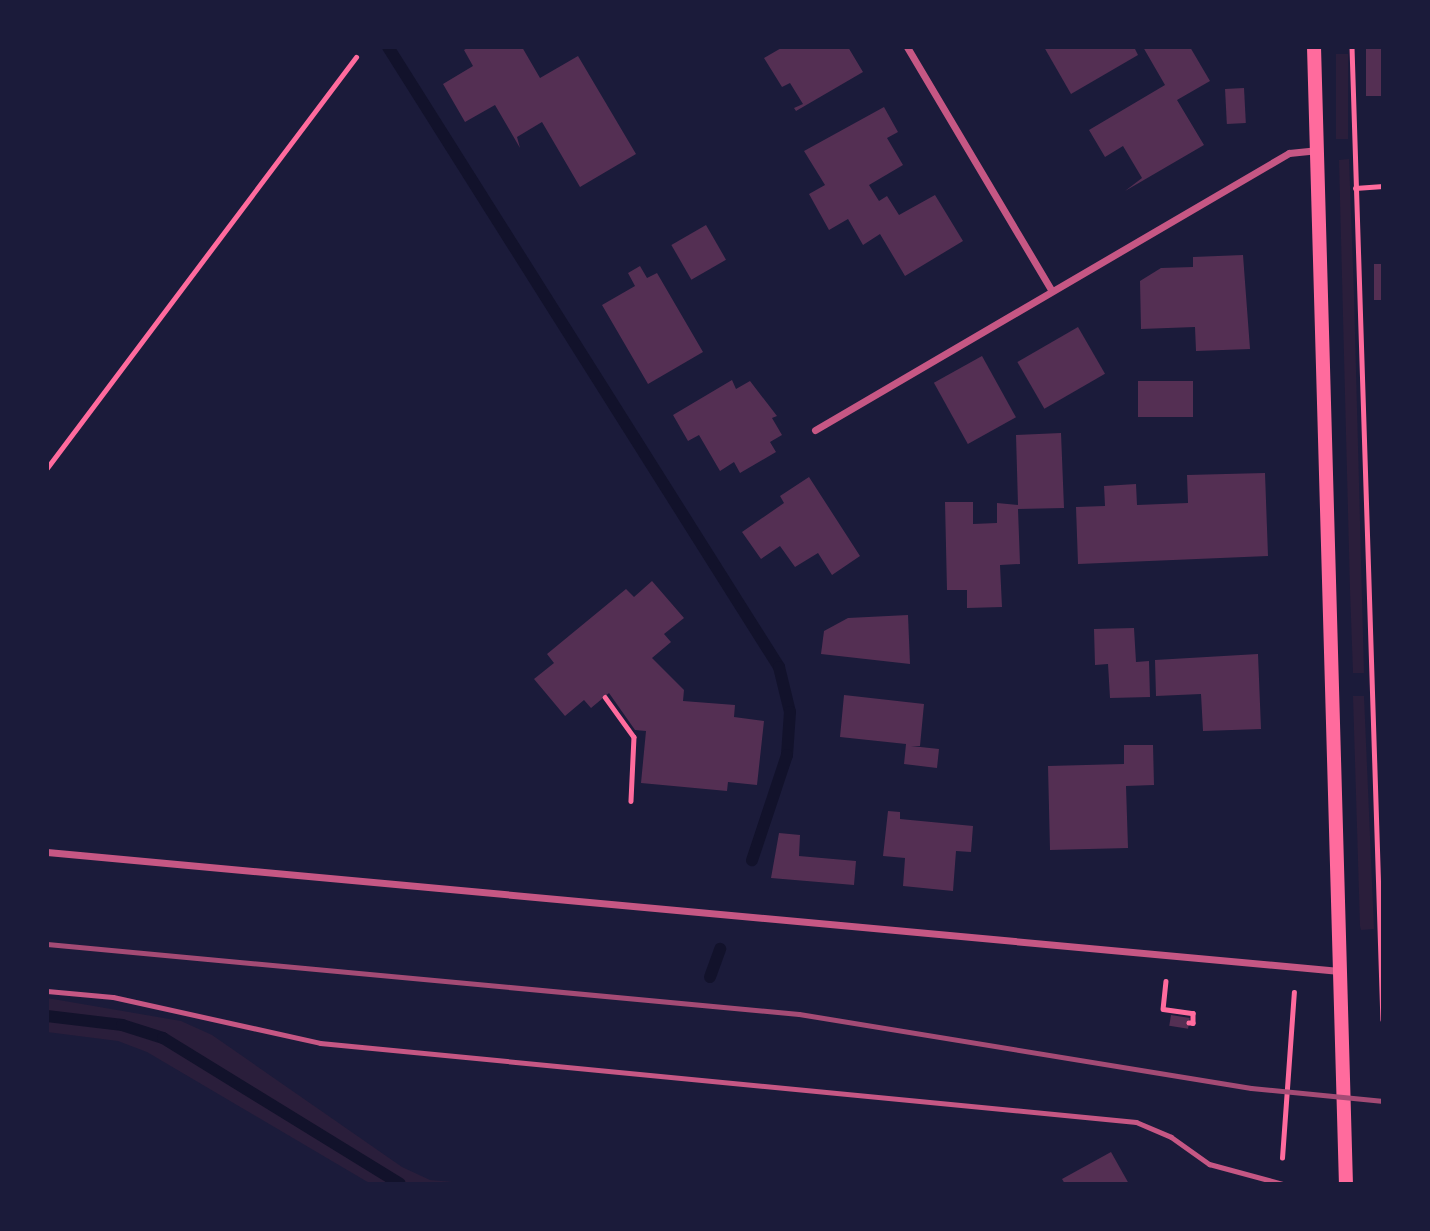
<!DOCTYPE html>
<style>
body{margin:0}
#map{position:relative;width:1430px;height:1231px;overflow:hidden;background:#1b1b3a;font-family:"IBM Plex Sans",sans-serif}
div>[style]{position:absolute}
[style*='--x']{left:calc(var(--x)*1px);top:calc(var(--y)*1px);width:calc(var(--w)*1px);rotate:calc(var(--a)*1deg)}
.green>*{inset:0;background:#2a1e3b;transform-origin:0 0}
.stream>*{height:12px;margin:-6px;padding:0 6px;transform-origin:6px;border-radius:6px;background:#12122b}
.building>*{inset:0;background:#542f53;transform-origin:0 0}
.path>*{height:4.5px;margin:-2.25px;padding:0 2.25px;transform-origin:2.25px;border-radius:2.25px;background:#ff6b9d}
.service>*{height:5px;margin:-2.5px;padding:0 2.5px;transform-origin:2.5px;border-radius:2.5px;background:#c65784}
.minor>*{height:7px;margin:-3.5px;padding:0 3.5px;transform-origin:3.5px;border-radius:3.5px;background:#c65784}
.secondary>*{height:14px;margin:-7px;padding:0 7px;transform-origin:7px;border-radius:7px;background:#ff6b9d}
.rail>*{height:5px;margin:-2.5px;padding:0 2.5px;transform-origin:2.5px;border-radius:2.5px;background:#a44b75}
span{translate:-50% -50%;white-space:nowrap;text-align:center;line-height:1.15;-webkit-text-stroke:5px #1b1b3a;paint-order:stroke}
.frame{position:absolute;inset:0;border:49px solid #1b1b3a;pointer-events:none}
</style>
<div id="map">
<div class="green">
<div style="left:1336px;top:54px;width:12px;height:85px"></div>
<div style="clip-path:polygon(1349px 159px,1354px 295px,1364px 673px,1353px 673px,1350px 590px,1339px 160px)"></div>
<div style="clip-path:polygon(1353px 696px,1364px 696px,1374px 929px,1361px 930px,1360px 926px)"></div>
<div style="clip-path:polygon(47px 998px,181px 1021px,212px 1035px,402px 1167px,430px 1180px,476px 1184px,371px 1184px,147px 1052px,118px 1041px,47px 1032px)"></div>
</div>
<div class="stream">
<div style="--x:388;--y:47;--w:733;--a:57.76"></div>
<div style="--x:779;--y:667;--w:46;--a:76.3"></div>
<div style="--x:790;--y:712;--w:43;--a:94"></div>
<div style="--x:787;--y:755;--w:111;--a:108.4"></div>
<div style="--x:710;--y:977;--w:30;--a:-70"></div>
<div style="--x:47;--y:1016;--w:76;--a:6.8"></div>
<div style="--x:122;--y:1025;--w:43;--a:17.6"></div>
<div style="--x:163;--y:1038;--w:278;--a:31.6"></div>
</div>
<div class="building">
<div style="clip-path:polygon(469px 47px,522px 47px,540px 78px,578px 56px,636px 154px,580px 187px,542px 122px,517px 137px,520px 148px,495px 105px,465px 122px,443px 84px,473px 66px,464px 50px)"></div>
<div style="clip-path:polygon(783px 47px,848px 47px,863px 72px,796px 111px,794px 108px,803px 104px,790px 83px,782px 87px,764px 58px)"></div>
<div style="clip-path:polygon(1044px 47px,1134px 47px,1138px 55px,1071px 94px)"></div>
<div style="clip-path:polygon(1143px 47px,1190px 47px,1210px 81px,1177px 100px,1204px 145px,1125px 191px,1142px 178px,1123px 146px,1105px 157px,1089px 130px,1165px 85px)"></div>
<div style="left:1366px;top:47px;width:17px;height:49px"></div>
<div style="left:1244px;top:88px;width:35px;height:19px;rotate:87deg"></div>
<div style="clip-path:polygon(884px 107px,898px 132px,887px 138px,903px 165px,869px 185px,879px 201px,887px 196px,899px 215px,935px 195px,963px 241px,905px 276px,880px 234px,863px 245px,848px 219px,829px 230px,809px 194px,825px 185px,804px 151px)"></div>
<div style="left:706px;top:225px;width:40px;height:40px;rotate:60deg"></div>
<div style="clip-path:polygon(1243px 255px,1250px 349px,1196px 351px,1195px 327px,1141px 329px,1140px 281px,1161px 268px,1193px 267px,1193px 257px)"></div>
<div style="left:1374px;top:264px;width:9px;height:36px"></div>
<div style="clip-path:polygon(640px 266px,647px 278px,657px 273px,703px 352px,648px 384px,602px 305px,635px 286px,628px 273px)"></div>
<div style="left:1078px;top:327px;width:54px;height:70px;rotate:60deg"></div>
<div style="left:982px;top:356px;width:70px;height:55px;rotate:61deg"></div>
<div style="clip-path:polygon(732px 380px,736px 389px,750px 381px,777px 416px,772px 418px,782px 435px,770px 442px,776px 452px,740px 473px,734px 462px,720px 471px,699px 435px,688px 441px,673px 415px)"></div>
<div style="left:1193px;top:381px;width:36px;height:55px;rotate:90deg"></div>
<div style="clip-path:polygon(1061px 433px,1064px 508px,1018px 509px,1020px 564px,1000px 565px,1002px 607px,967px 608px,967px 590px,947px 590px,945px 502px,973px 502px,973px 524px,997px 523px,997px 503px,1018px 505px,1016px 435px)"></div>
<div style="clip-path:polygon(1265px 473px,1268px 556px,1078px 564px,1076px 507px,1105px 506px,1104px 486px,1136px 484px,1137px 505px,1188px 503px,1187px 475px)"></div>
<div style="clip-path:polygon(809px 477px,860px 556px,832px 575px,818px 553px,795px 567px,780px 546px,761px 559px,742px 532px,784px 503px,780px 496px)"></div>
<div style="clip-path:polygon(652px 581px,684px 618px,664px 634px,671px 642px,652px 658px,684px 690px,683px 701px,735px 705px,734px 717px,764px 721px,757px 785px,728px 782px,727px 791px,641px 783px,646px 731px,635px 730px,609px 693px,591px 708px,584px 700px,565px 716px,534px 679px,554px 663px,547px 654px,626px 589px,634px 597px)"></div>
<div style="clip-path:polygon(908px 615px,910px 664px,821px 654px,824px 631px,848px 618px)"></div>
<div style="clip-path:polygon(1134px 628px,1136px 662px,1149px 661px,1150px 697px,1110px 698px,1108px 664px,1095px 665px,1094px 629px)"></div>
<div style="clip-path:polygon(1258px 654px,1261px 729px,1203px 731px,1201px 694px,1156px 696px,1155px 660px)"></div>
<div style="clip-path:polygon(844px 695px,924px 704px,920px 746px,911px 746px,939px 749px,937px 768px,904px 764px,906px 744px,840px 737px)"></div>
<div style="clip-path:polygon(1124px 745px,1153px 745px,1154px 785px,1126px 786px,1128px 848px,1050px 850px,1048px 766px,1124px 764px)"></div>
<div style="clip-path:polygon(888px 811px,900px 812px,900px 819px,973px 826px,971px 852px,956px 851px,953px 891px,903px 886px,905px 858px,883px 856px)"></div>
<div style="clip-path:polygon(779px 833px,800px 835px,799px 856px,856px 861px,854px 885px,771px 878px)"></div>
<div style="left:1171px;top:1015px;width:19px;height:11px;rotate:9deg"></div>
<div style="clip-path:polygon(1111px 1152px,1129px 1184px,1065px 1184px,1062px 1179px)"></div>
</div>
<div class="path">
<div style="--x:1352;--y:47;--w:973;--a:88.18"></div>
<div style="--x:1355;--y:188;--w:28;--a:-4"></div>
<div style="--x:47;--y:468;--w:514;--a:-53.06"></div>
<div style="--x:605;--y:697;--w:49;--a:54.1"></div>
<div style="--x:634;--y:737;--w:64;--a:92.7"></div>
<div style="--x:1166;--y:981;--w:28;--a:96"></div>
<div style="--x:1163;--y:1009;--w:30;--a:8"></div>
<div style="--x:1193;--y:1013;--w:10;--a:90"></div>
<div style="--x:1193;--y:1023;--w:4;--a:180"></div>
<div style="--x:1282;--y:1158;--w:166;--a:-85.9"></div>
</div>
<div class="service">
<div style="--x:47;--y:991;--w:66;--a:5.2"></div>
<div style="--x:113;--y:997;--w:212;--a:12.5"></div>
<div style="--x:320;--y:1043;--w:820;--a:5.53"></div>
<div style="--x:1136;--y:1122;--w:38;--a:23"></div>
<div style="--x:1171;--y:1137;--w:47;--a:35.4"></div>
<div style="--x:1209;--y:1164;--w:77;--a:15.1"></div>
</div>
<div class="minor">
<div style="--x:907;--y:47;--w:282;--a:59.3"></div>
<div style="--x:815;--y:430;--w:549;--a:-30.3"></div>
<div style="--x:1289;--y:153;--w:27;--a:-6"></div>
<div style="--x:47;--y:852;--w:1298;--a:5.26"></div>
</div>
<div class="secondary">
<div style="--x:1314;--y:47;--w:1137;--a:88.39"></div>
</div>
<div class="rail">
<div style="--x:47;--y:944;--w:755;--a:5.32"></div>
<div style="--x:799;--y:1014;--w:458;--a:9.3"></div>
<div style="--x:1251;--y:1088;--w:133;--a:5.6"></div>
</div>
<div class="frame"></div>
</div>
